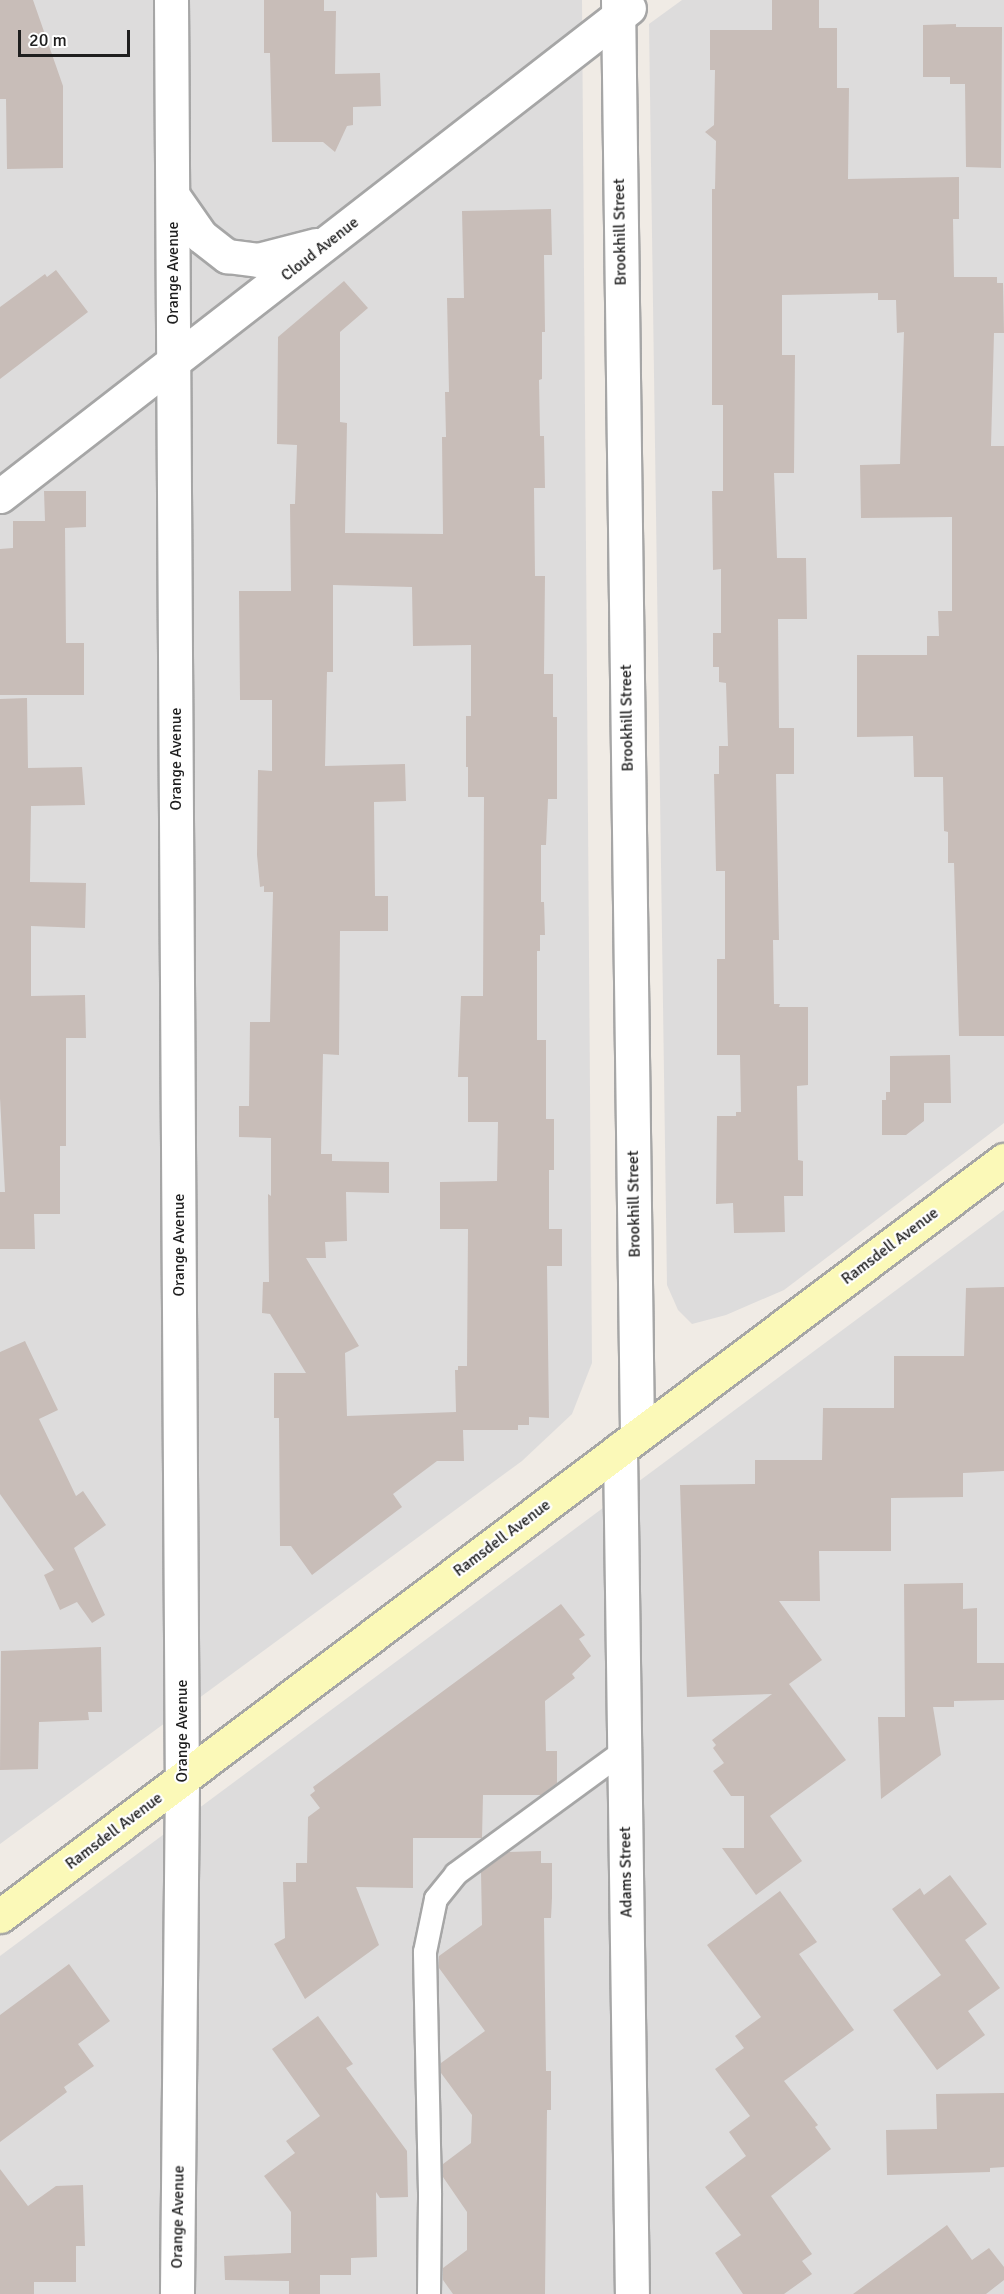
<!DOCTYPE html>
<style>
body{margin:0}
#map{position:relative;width:1004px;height:2294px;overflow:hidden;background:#f0ebe5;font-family:Signika,sans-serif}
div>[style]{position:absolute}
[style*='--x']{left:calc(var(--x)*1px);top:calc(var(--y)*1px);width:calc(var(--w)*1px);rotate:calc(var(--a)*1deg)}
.residential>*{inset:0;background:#dddcdc}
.building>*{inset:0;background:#c8bdb8}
.roads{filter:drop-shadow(2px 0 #a6a6a6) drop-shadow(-2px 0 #a6a6a6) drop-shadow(0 2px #a6a6a6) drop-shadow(0 -2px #a6a6a6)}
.lane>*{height:22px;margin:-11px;padding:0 11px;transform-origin:11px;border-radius:11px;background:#fff}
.street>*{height:33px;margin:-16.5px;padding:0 16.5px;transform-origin:16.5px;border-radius:16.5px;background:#fff}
.secondary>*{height:33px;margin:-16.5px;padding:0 16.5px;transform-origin:16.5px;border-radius:16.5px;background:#fbf9b8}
span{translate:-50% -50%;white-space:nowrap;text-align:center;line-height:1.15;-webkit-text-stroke:4.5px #fff;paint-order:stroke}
.street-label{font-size:16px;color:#1f1f1f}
.scale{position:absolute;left:18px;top:30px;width:112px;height:27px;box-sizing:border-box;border:3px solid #1f1f1f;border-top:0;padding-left:8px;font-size:18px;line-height:21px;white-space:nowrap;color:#1f1f1f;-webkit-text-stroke:4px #fff;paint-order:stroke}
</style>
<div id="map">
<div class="residential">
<div style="clip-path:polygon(0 0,582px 0,592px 1363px,572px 1414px,522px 1461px,0 1844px)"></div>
<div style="clip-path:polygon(682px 0,1004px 0,1004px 1123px,784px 1290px,726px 1315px,692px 1324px,678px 1310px,667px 1285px,649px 24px)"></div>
<div style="clip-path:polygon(1004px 1210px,1004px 2294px,0 2294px,0 1956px)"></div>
</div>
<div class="building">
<div style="clip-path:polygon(0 0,33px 0,63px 86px,63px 168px,7px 169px,6px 99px,0 99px)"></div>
<div style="clip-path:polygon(264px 0,324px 0,324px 11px,336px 11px,335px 74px,380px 73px,381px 106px,353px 107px,353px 125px,347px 126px,335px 152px,323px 142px,272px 142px,270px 53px,264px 53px)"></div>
<div style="clip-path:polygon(772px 0,819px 0,819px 28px,837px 28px,837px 88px,849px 88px,848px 179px,959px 177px,959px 219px,953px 219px,954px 277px,997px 277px,997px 283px,1003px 283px,1004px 333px,994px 333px,991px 446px,1004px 446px,1004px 1036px,959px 1036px,954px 863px,948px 863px,948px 832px,944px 831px,943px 777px,914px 777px,913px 736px,857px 737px,857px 655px,927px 655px,927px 636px,939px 636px,938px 611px,952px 611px,952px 517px,861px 518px,860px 465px,900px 464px,904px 332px,897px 333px,896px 300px,878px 300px,878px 293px,782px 295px,782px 355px,795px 355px,794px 473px,774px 473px,777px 558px,806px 558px,807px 619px,778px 619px,779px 728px,794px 728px,794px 774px,776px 774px,779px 940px,773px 940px,774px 1004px,780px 1004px,779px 1007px,808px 1007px,808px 1085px,797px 1086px,798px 1160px,803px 1161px,803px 1196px,784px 1196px,785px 1232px,734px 1233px,733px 1203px,716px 1204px,717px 1116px,736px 1116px,736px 1112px,741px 1112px,740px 1055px,717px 1055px,717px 959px,725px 959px,725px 871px,716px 871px,714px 774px,719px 774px,719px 746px,728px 746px,726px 683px,719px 682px,719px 667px,713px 667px,713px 633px,721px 633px,721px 569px,713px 570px,712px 491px,723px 491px,723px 405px,712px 405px,712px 189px,715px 189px,716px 141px,705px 132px,714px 125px,715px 70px,710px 70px,710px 30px,772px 30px)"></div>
<div style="clip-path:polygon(956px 24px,956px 27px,1002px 27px,1001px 168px,966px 167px,965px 84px,950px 84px,950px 77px,923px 77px,923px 25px)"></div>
<div style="clip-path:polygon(evenodd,551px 209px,552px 255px,544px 255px,545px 332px,542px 332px,542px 379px,539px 380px,540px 436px,544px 436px,545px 488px,534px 488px,535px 576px,545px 576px,544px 674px,553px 674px,553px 717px,557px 717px,557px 799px,548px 799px,546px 845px,541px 845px,541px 902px,544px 902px,545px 935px,540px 935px,540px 951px,537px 951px,537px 1040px,546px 1040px,546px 1119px,554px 1119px,554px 1170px,549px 1170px,549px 1229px,562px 1229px,562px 1266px,547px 1266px,549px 1418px,529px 1417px,529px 1425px,518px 1425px,518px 1430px,463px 1430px,464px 1461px,437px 1461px,393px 1494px,402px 1507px,312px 1575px,291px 1546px,280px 1546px,279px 1418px,274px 1418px,274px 1373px,306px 1373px,270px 1314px,262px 1313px,263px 1282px,269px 1282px,268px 1194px,271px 1196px,271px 1138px,239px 1137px,239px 1106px,249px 1106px,250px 1022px,270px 1022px,273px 892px,264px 892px,264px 886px,260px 887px,257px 855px,258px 770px,272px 771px,272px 700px,240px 700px,239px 591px,291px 591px,290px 504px,295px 504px,297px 445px,277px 444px,278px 337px,344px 281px,368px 308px,340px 332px,340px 422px,347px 423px,345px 533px,443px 534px,442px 437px,446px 437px,445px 392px,449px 392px,447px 298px,464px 298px,462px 211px,551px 209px,333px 585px,412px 587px,413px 646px,471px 645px,471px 716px,466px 716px,466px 767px,468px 767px,468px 797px,484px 797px,483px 996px,461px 996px,458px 1077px,468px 1077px,468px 1122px,498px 1122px,497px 1181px,440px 1182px,440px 1229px,468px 1229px,467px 1366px,458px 1366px,458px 1370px,455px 1370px,456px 1412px,347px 1416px,345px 1353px,359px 1346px,306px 1258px,326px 1258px,325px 1242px,347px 1241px,346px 1192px,389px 1193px,389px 1162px,332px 1161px,332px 1154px,321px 1154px,323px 1054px,339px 1055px,340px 931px,388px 931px,388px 896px,375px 896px,374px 802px,406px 801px,405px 764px,325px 766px,327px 672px,333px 672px,333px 585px)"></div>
<div style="clip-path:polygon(56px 270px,88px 312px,0 379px,0 307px,45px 274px,47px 277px)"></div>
<div style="clip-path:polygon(44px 491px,86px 491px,86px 527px,65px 528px,66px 643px,84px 643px,84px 695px,0 695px,0 549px,13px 548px,13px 521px,45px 521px)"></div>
<div style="clip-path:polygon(27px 698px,28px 768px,82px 767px,85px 805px,31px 806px,30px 882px,86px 883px,85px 928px,31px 926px,31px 996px,85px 995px,86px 1038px,66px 1038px,66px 1146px,60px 1146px,60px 1214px,34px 1214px,35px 1249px,0 1249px,0 1192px,5px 1192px,0 1098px,0 699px)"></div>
<div style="clip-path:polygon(950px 1055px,951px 1103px,924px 1103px,924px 1121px,906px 1135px,882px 1135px,882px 1100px,886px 1100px,886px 1092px,890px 1092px,890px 1056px)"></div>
<div style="clip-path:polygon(1004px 1287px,1004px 1471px,963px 1473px,963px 1497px,891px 1498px,891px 1551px,819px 1551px,820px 1601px,779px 1601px,822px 1660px,789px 1684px,846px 1760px,770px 1816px,802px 1861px,756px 1895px,722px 1848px,744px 1848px,744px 1796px,731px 1796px,713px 1771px,724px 1763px,713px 1748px,716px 1745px,712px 1740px,772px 1694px,687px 1697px,680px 1485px,755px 1484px,755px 1460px,822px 1460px,823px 1408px,894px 1408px,894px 1356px,964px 1356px,966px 1288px)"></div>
<div style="clip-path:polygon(25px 1341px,58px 1410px,39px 1419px,76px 1496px,83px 1491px,106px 1525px,74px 1548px,105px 1615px,92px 1623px,77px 1602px,60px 1610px,44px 1575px,54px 1570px,0 1494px,0 1352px)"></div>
<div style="clip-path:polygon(963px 1583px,963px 1609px,977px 1608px,977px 1663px,1004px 1663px,1004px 1700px,954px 1701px,954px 1707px,933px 1707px,941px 1755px,881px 1799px,878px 1717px,905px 1717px,904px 1584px)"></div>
<div style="clip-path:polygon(561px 1604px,585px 1635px,579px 1639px,591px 1656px,572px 1674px,575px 1678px,545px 1701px,546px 1751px,557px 1751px,557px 1783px,541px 1795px,483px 1795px,482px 1838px,413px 1838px,413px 1888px,356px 1887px,379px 1945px,305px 1999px,274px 1944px,285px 1938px,283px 1882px,296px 1882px,296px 1863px,307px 1863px,308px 1817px,320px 1808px,310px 1795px,315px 1791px,313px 1787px)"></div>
<div style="clip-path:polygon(101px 1647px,102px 1712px,88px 1712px,89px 1720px,39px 1722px,38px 1769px,0 1770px,1px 1651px)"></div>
<div style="clip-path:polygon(541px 1851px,541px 1863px,552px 1863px,552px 1898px,551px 1918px,544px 1918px,546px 2071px,551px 2071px,551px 2110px,547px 2110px,545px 2294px,453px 2294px,443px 2280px,443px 2268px,467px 2250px,467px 2212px,443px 2177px,443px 2164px,471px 2143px,472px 2115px,441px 2073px,441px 2063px,485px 2031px,439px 1968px,439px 1956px,482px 1925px,481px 1872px,509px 1852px)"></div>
<div style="clip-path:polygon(950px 1875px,987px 1924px,965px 1940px,1000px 1988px,968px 2011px,985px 2035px,937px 2070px,893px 2010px,941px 1975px,892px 1909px,920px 1888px,924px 1895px)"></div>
<div style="clip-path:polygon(780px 1891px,817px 1942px,799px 1954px,854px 2030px,784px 2081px,818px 2125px,815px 2127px,831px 2149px,771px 2196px,812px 2254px,802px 2261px,812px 2274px,784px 2294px,743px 2294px,715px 2253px,741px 2235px,705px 2187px,746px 2156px,729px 2132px,750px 2116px,715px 2069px,744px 2048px,735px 2036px,761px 2017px,707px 1945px)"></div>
<div style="clip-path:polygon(69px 1964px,110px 2021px,78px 2044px,94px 2066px,64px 2087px,67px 2092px,0 2142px,0 2015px)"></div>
<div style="clip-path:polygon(318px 2016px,353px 2064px,346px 2068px,407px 2151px,408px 2197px,380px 2198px,376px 2192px,377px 2257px,351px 2258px,351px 2275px,320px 2275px,320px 2294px,289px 2294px,289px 2281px,225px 2280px,224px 2256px,291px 2253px,291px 2212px,264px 2176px,295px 2153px,286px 2141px,320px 2116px,272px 2049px)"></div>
<div style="clip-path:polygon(1004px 2093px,1004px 2167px,990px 2168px,990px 2172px,887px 2175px,886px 2130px,937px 2129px,936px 2094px)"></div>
<div style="clip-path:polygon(0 2169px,28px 2206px,56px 2186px,83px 2185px,85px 2246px,76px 2246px,76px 2282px,34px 2282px,34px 2294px,0 2294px)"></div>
<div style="clip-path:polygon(947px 2225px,972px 2260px,989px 2248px,1004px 2267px,1004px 2280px,986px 2294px,853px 2294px)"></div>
</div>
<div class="roads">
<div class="lane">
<div style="--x:429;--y:2294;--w:101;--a:-89.4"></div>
<div style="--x:430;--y:2193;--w:241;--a:-91.2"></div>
<div style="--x:425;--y:1952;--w:54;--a:-78.3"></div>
<div style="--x:436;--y:1899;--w:32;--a:-51"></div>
<div style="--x:456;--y:1874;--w:208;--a:-36.2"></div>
</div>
<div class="street">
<div style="--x:171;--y:0;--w:1779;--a:89.65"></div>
<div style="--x:182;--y:1779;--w:515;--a:90.56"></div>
<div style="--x:618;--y:0;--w:1436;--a:89.24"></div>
<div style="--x:173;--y:196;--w:49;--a:55"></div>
<div style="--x:201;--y:236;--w:33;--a:38"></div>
<div style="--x:227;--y:256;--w:31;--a:7"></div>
<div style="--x:258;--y:260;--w:60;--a:-14.5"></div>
<div style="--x:0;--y:496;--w:796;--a:-37.81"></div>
<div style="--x:620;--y:1449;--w:845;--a:89.19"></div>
</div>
<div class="secondary">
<div style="--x:0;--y:1916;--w:1257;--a:-36.98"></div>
</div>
</div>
<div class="street-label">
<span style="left:620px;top:232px;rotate:-91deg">Brookhill Street</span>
<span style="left:320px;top:249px;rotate:-38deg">Cloud Avenue</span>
<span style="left:173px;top:273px;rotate:-90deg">Orange Avenue</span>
<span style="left:627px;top:718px;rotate:-91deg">Brookhill Street</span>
<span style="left:176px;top:759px;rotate:-90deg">Orange Avenue</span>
<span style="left:634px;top:1204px;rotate:-91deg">Brookhill Street</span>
<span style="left:179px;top:1245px;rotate:-90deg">Orange Avenue</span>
<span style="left:890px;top:1246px;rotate:-37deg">Ramsdell Avenue</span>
<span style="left:502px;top:1538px;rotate:-37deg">Ramsdell Avenue</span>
<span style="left:182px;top:1731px;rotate:-90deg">Orange Avenue</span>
<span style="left:114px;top:1831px;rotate:-37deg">Ramsdell Avenue</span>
<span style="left:626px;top:1872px;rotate:-91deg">Adams Street</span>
<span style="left:178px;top:2217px;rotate:-89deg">Orange Avenue</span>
</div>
<div class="scale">20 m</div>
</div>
